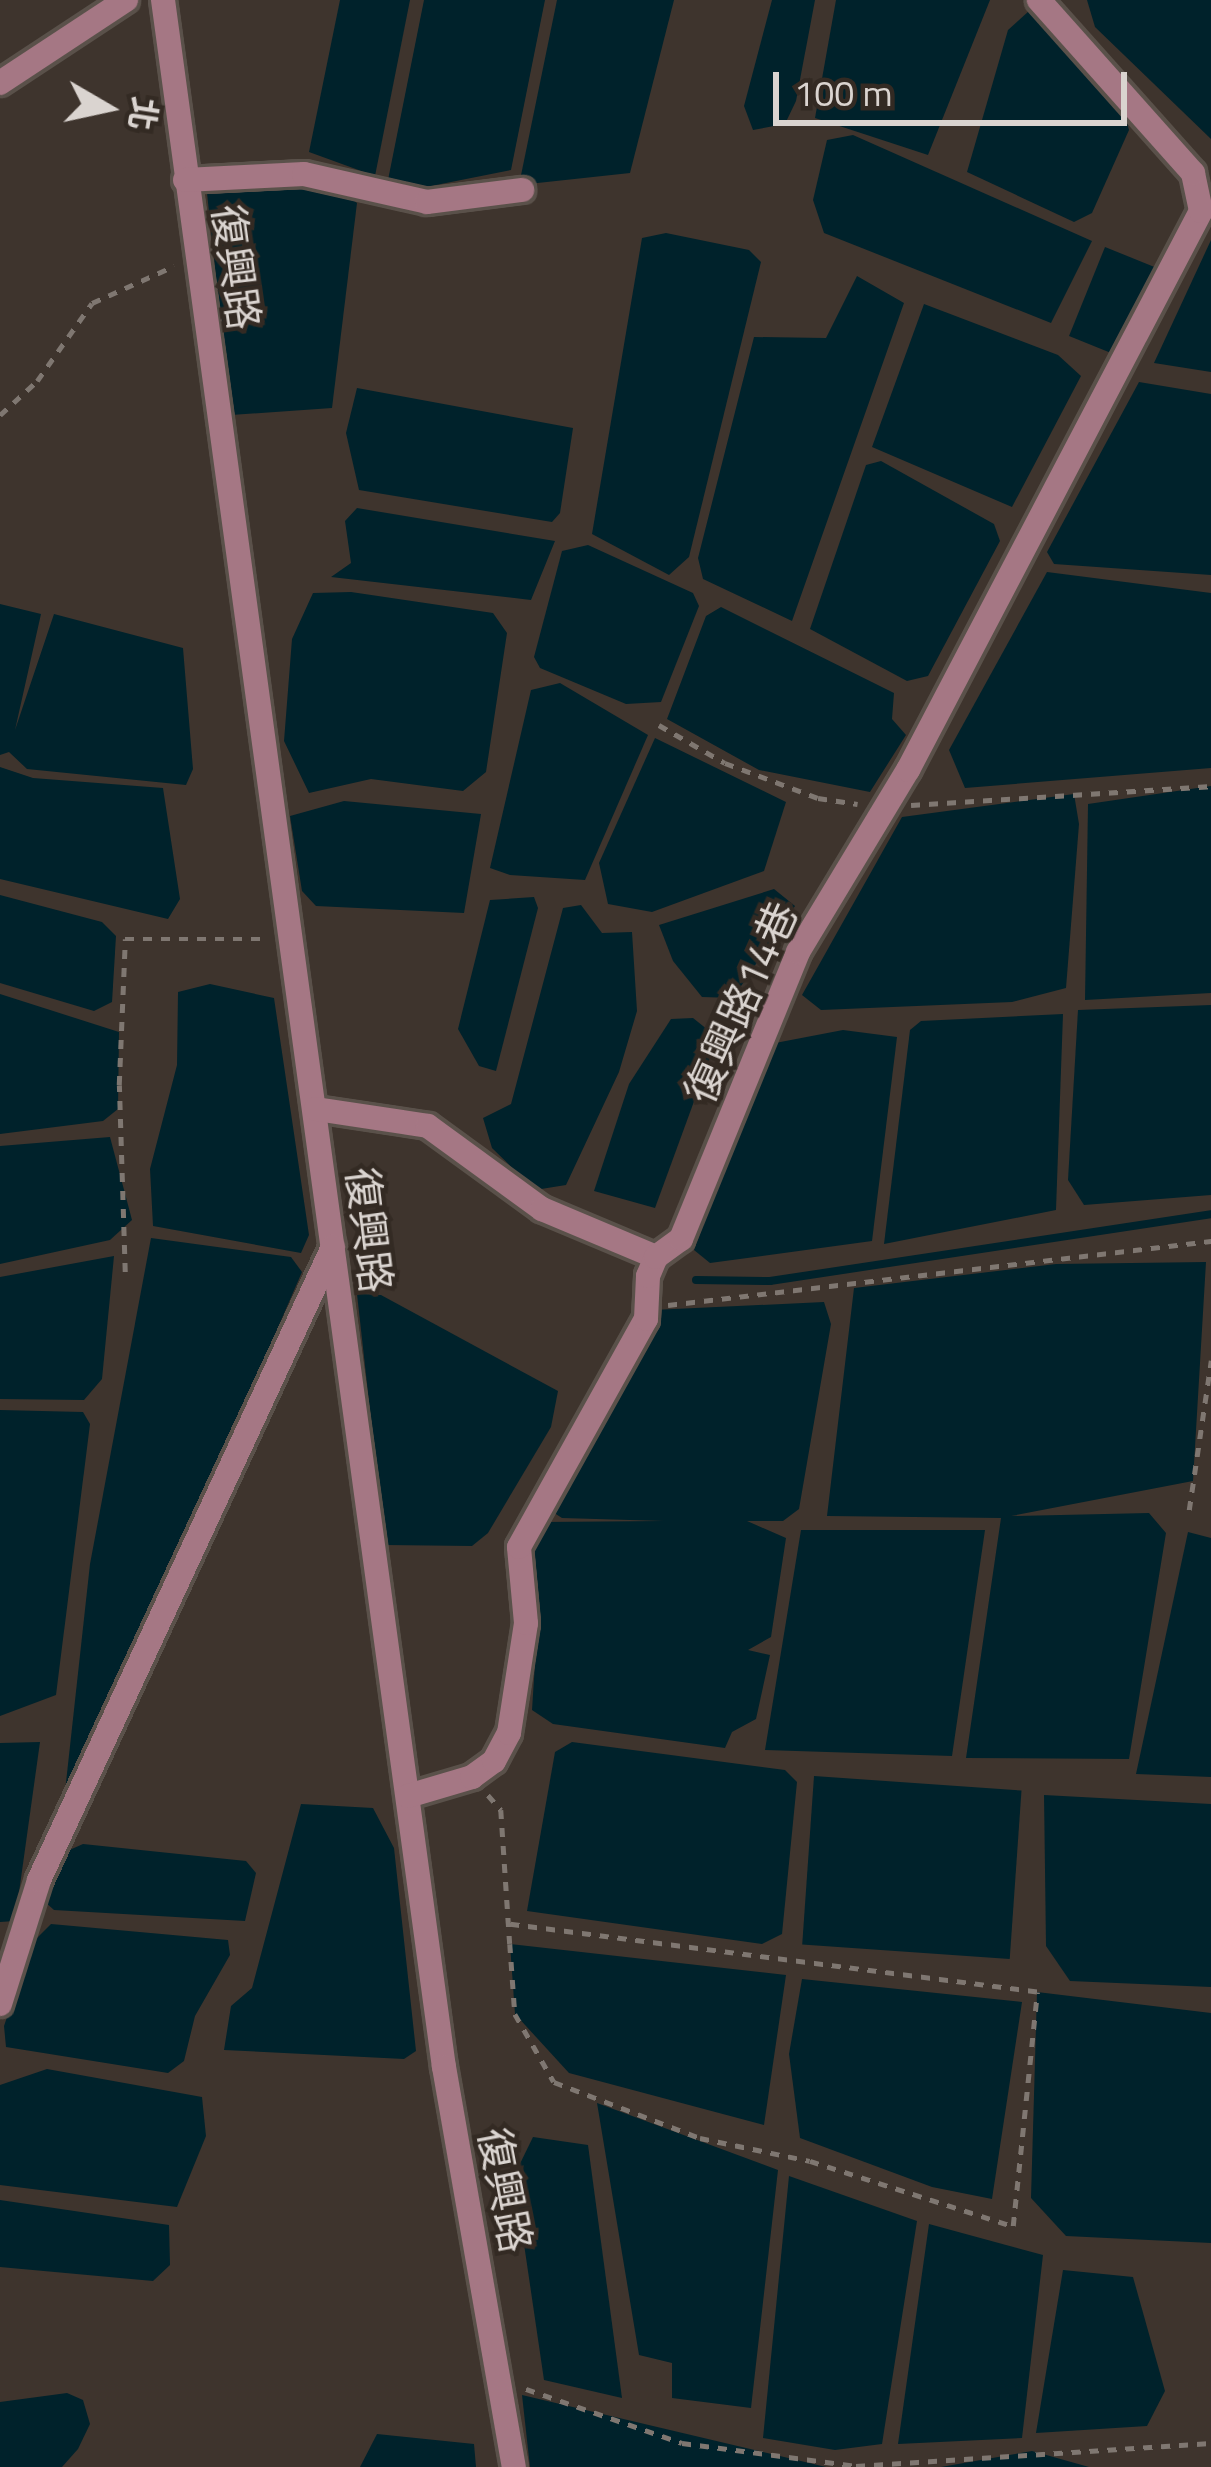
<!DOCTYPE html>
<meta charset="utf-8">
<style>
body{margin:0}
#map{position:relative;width:1211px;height:2467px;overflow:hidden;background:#3e342d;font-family:"Titillium Web","Noto Sans TC",sans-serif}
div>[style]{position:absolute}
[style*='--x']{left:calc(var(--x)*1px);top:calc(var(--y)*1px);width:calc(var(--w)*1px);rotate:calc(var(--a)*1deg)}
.water>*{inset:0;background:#00222b;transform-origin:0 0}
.stream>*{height:8px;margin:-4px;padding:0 4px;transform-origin:4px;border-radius:4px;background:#00222b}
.path>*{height:4.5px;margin-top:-2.25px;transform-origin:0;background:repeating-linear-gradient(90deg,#7f7771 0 9px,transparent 0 18px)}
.roads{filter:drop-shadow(3px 0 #5a514a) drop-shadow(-3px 0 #5a514a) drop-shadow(0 3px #5a514a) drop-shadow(0 -3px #5a514a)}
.minor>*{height:24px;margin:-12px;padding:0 12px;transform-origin:12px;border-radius:12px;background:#a57784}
span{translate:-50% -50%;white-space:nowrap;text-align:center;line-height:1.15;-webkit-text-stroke:9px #332a23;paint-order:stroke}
.street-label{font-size:42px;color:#dad4d0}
.north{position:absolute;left:48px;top:48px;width:120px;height:120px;-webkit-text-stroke:9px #332a23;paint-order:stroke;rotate:99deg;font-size:33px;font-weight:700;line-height:48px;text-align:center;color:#dad4d0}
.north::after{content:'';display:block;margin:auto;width:42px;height:54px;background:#dad4d0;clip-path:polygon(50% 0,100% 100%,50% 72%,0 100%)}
.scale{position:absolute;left:773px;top:72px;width:354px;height:54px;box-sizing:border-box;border:6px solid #dad4d0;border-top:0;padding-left:15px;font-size:36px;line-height:42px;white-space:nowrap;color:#dad4d0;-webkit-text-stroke:9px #332a23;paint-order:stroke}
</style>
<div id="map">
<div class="water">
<div style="clip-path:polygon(340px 0,410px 0,375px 176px,309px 152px)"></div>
<div style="clip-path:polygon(424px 0,545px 0,511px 170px,416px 189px,387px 185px)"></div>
<div style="clip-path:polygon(557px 0,674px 0,630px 173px,519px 185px)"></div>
<div style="clip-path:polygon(772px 0,815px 0,796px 101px,785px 124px,753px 130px,744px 106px)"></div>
<div style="clip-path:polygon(836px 0,990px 0,928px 155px,815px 118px)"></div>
<div style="clip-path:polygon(1087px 0,1211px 0,1211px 139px,1095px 27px)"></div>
<div style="clip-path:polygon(1029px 11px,1123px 108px,1129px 130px,1092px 213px,1074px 222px,967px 172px,1008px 30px)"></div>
<div style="clip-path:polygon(853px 135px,1092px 241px,1051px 323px,824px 233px,813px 200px,827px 140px)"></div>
<div style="clip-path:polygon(331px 184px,357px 203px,332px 408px,231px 415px,207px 193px)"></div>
<div style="clip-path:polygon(666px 233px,749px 250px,761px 262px,689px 557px,669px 575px,592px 534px,642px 238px)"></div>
<div style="clip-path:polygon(1211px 240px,1211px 372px,1154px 363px)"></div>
<div style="left:1105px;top:247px;width:58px;height:96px;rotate:22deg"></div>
<div style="clip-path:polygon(857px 276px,904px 303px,792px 621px,703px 579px,698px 558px,754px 337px,826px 338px)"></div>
<div style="clip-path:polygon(924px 304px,1058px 355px,1081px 376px,1012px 507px,872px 447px)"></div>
<div style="clip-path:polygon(1139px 382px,1211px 394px,1211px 575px,1054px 564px,1047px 552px)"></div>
<div style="clip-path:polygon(357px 388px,573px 428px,560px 513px,552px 522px,359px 490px,346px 433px)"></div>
<div style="clip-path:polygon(881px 461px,994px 524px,1000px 541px,928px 676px,907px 681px,810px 629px,866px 465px)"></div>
<div style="clip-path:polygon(357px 508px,555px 541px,531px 600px,331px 577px,351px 563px,345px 521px)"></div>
<div style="clip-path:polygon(588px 545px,693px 593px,699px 606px,661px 702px,626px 704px,540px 668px,534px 657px,562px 551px)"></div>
<div style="clip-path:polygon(1047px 572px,1211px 593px,1211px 768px,965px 788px,949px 750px)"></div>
<div style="clip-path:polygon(351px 592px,493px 613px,507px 633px,486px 772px,463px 791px,371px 779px,309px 793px,284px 741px,292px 639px,313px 593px)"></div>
<div style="clip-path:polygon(0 604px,41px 614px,15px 730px,54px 614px,183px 648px,193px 769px,186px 785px,27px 769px,9px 752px,0 755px)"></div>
<div style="clip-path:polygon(721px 607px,894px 693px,892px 719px,906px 735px,870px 792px,759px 770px,667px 719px,706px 616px)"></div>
<div style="clip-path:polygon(560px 683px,648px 735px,585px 880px,510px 875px,490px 868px,531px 690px)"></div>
<div style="clip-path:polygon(655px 738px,786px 802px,764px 871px,652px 912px,608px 904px,599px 863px)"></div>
<div style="clip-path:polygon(0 767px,33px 778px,163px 788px,180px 899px,168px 919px,0 879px)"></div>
<div style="clip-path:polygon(1211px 786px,1211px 993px,1085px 1000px,1088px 804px)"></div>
<div style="clip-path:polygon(1074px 794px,1079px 824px,1066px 988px,1012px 1002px,821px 1010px,802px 995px,902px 817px)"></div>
<div style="clip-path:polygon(344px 801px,481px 814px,464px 913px,316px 906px,302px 891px,290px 816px)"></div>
<div style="clip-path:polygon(774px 889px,795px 906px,733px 998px,702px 997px,673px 961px,659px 925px)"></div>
<div style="clip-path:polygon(0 895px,102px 922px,116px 936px,112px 1002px,94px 1011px,0 983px)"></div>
<div style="clip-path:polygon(534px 897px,538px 908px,496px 1071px,479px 1066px,458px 1029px,490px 900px)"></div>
<div style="clip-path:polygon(581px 905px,602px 933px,632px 932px,637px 1011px,619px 1072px,566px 1185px,535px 1190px,492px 1148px,483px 1118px,511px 1104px,563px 908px)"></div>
<div style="clip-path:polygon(210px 984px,274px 998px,309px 1235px,301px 1253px,153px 1226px,150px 1169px,177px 1065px,178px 992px)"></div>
<div style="clip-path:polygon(0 994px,119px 1032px,118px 1109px,103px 1121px,0 1134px)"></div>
<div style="clip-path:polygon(1211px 1005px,1211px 1195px,1084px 1205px,1068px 1180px,1078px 1010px)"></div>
<div style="clip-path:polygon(1063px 1014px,1056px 1210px,884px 1244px,910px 1030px,921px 1021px)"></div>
<div style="clip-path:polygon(693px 1018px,708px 1030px,711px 1055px,655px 1208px,594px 1191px,629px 1084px,671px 1019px)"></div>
<div style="clip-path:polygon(843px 1030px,897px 1037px,872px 1241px,710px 1263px,694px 1250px,770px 1044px)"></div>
<div style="clip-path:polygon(110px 1137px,132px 1220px,110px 1240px,0 1264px,0 1146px)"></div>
<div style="clip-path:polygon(151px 1238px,291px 1257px,302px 1272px,61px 1828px,90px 1564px)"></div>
<div style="clip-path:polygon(114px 1256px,102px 1379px,84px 1400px,0 1399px,0 1277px)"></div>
<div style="clip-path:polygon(1206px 1262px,1193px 1481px,1011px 1516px,1149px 1513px,1166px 1533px,1129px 1759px,966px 1758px,1001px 1518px,827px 1516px,854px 1288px,1056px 1264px)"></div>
<div style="clip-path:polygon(357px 1294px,381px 1295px,558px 1391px,551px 1427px,488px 1533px,472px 1546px,385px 1545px)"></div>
<div style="clip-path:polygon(824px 1302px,831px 1324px,799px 1509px,783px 1521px,747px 1521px,786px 1538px,771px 1637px,748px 1650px,770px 1655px,756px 1719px,732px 1732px,725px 1748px,553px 1724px,532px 1710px,538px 1616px,527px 1551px,542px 1522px,664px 1521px,562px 1518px,548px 1509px,653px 1310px)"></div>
<div style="clip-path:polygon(0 1410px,83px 1412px,90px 1424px,56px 1695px,0 1716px)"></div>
<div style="clip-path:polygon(801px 1530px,985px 1530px,952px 1756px,765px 1750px)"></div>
<div style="clip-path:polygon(1188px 1532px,1211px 1538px,1211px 1777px,1136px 1774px)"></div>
<div style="clip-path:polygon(40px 1742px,15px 1921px,0 1922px,0 1743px)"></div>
<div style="clip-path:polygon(572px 1742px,785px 1770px,797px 1782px,782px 1934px,762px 1944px,527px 1911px,555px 1752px)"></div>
<div style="left:814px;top:1776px;width:208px;height:169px;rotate:4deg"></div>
<div style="clip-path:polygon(1044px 1795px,1211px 1804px,1211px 1987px,1070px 1981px,1046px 1946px)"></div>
<div style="clip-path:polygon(301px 1804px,373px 1808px,394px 1848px,416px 2051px,404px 2059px,224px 2050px,231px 2006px,252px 1988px)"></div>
<div style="clip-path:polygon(83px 1844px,246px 1861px,256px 1873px,245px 1921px,54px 1910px,45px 1902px,65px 1852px)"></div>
<div style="clip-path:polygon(51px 1924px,228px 1940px,230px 1955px,195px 2016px,184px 2061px,168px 2073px,6px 2047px,4px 2026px,32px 1943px)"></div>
<div style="clip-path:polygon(510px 1944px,786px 1975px,764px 2125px,569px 2073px,515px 2014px)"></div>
<div style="clip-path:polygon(802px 1979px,1022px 2002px,992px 2199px,932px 2187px,800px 2138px,789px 2054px)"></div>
<div style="clip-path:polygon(1037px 1992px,1211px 2013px,1211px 2243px,1066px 2236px,1031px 2198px)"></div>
<div style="clip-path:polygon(47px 2069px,202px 2097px,206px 2136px,177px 2207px,0 2185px,0 2085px)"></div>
<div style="clip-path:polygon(597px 2103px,778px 2170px,751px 2408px,672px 2398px,672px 2363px,639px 2355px)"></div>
<div style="clip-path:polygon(533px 2137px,588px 2145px,622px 2398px,544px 2380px,514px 2176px)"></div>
<div style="clip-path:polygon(789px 2176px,917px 2221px,882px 2444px,835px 2450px,763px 2438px)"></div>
<div style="clip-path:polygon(0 2200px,169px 2225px,170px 2265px,153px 2281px,0 2267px)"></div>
<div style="clip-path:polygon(929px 2224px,1043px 2255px,1022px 2438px,898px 2444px)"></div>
<div style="clip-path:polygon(1063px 2270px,1133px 2277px,1165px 2391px,1147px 2426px,1036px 2433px)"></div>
<div style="clip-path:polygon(67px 2393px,83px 2400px,90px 2424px,78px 2449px,62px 2467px,0 2467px,0 2402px)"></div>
<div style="clip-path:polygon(522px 2395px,826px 2467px,530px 2467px)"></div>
<div style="clip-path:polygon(377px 2434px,474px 2444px,476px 2467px,360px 2467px)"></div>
<div style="clip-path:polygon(1032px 2451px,1089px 2467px,941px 2467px)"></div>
</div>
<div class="stream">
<div style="--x:696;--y:1280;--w:74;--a:0.8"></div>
<div style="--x:770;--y:1281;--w:446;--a:-8.6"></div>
</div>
<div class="path">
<div style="--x:0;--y:415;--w:50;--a:-42.6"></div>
<div style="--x:37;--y:381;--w:95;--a:-54.8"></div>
<div style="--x:92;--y:303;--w:90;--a:-24.3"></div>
<div style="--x:659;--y:725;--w:76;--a:29.9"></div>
<div style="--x:725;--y:763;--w:99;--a:20.6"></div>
<div style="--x:818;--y:798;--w:40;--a:8.5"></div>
<div style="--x:911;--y:805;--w:301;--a:-3.6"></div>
<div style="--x:125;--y:1272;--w:187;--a:-91.8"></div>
<div style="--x:119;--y:1085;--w:146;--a:-87.6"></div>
<div style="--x:125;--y:939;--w:140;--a:0"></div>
<div style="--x:668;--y:1305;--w:547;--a:-6.72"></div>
<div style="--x:1189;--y:1510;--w:151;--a:-81.6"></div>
<div style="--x:488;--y:1795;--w:20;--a:49"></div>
<div style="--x:501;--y:1810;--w:134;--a:86.2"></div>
<div style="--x:510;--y:1944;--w:70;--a:85.9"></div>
<div style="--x:515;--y:2014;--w:78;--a:60.2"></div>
<div style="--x:554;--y:2082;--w:156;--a:21"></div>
<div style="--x:700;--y:2138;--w:112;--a:11.8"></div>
<div style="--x:810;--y:2161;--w:213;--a:17.8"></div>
<div style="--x:1013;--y:2226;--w:235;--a:-84.1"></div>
<div style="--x:1037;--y:1992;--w:533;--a:-172.68"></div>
<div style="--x:526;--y:2389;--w:165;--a:19.1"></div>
<div style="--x:682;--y:2443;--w:176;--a:7.5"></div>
<div style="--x:856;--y:2466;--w:356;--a:-3.7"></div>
</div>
<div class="roads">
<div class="minor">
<div style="--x:163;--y:0;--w:2086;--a:82.26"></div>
<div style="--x:444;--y:2067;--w:406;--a:80.1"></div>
<div style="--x:0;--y:83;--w:151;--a:-33.4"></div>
<div style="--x:185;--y:180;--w:119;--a:-2.9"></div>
<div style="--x:304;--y:174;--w:126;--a:12.8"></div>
<div style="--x:427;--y:202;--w:96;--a:-7.2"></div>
<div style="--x:316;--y:1109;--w:113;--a:8.6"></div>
<div style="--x:428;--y:1126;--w:141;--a:36.1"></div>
<div style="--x:542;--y:1209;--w:124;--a:22.8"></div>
<div style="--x:408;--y:1796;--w:67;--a:-16.5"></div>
<div style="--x:472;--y:1777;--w:27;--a:-36"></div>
<div style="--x:494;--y:1761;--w:32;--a:-62"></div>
<div style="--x:509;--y:1733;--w:111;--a:-81.2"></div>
<div style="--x:526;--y:1623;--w:76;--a:-95.3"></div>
<div style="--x:519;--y:1547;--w:261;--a:-60.9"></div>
<div style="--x:646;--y:1319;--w:43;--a:-87.3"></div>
<div style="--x:648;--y:1276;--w:21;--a:-67"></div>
<div style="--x:656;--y:1257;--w:31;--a:-36"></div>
<div style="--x:681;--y:1239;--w:310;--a:-67.8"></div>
<div style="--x:798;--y:952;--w:213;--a:-58.9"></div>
<div style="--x:908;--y:770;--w:631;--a:-62.34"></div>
<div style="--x:1201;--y:211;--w:39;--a:-102"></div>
<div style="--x:1193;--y:173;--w:232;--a:-131.7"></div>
<div style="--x:0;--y:2004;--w:130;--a:-72.5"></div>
<div style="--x:39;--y:1880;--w:698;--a:-65.09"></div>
</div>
</div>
<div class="street-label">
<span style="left:237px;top:267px;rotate:82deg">復興路</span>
<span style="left:740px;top:1002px;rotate:-66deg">復興路14巷</span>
<span style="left:370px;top:1230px;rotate:83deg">復興路</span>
<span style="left:506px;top:2190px;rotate:79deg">復興路</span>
</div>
<div class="north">北</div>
<div class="scale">100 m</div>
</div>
